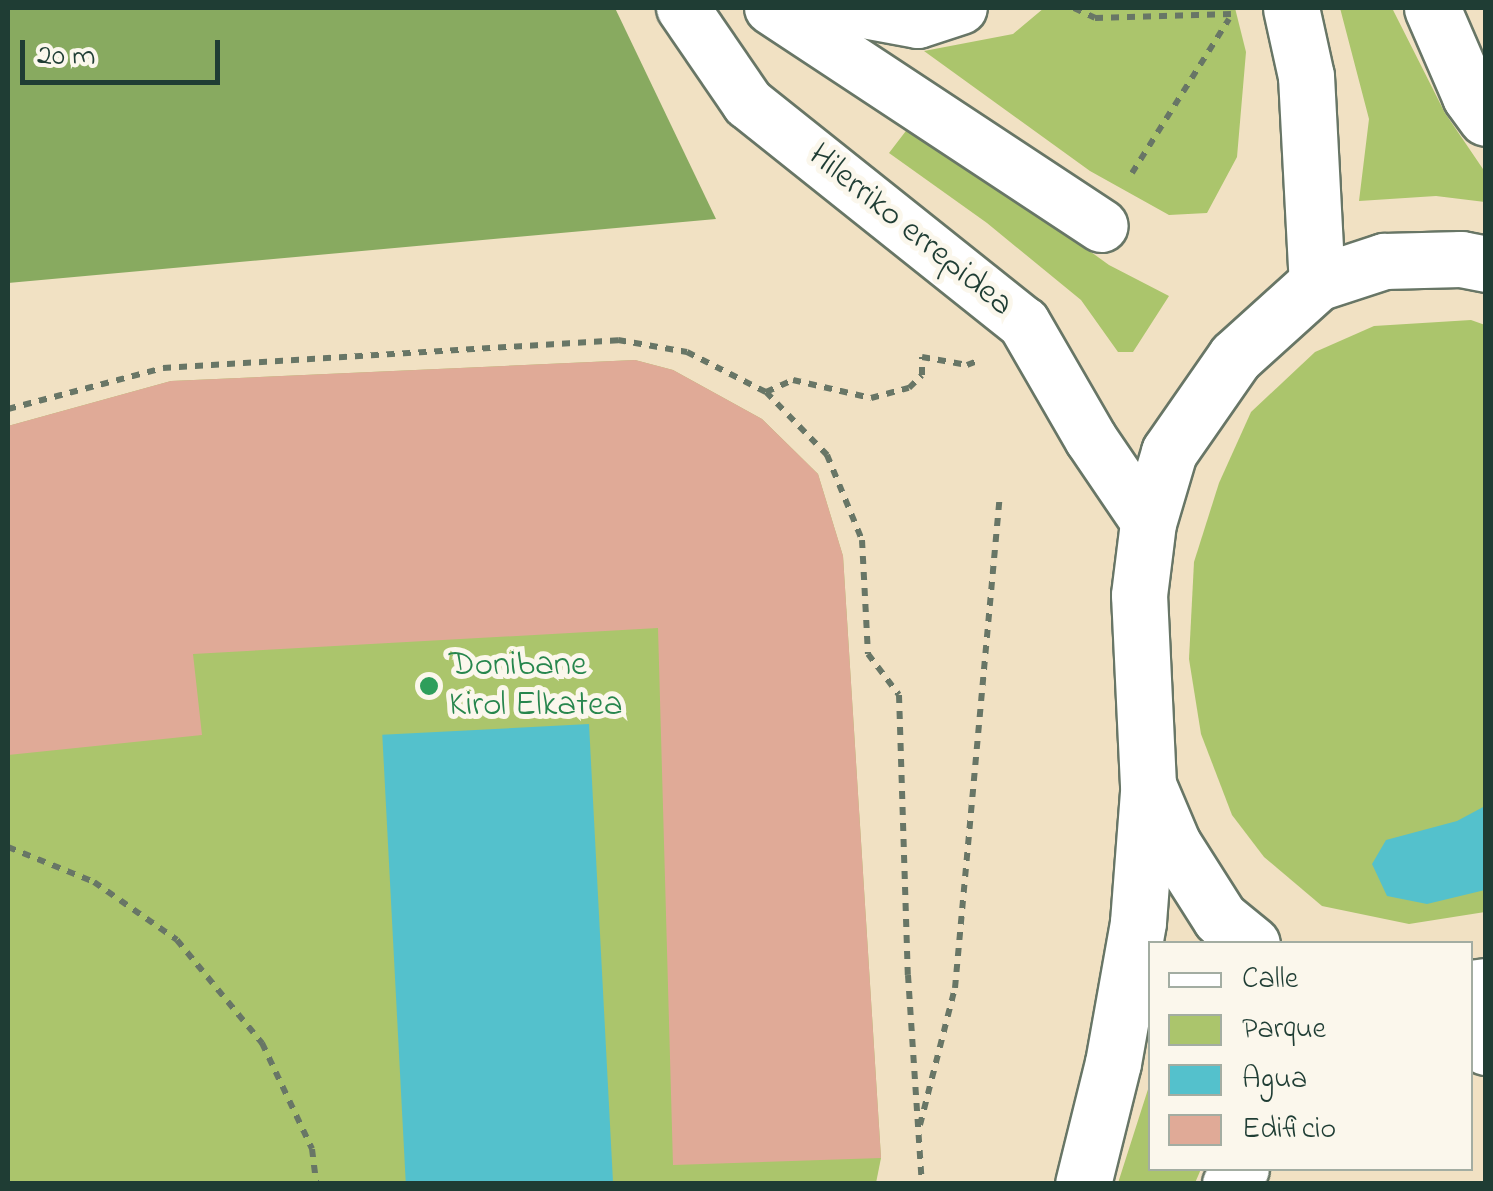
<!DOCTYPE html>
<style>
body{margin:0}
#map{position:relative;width:1493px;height:1191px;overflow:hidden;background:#f1e1c3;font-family:"Indie Flower",sans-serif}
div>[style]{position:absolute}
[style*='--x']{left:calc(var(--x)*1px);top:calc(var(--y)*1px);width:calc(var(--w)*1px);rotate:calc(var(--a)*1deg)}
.green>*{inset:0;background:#abc56c}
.forest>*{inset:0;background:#88aa60}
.water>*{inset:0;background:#54c1cc;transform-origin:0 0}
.building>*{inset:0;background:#e0aa97}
.path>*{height:6px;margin-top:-3px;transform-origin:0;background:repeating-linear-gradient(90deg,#687666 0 8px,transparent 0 16px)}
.roads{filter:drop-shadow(2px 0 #687666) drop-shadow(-2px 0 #687666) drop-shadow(0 2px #687666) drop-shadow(0 -2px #687666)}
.minor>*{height:52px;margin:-26px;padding:0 26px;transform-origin:26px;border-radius:26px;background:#fff}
.secondary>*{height:55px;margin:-27.5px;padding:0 27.5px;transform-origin:27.5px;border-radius:27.5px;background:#fff}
.dots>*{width:28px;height:28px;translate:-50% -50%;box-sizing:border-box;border:5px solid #fbf7ec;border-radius:50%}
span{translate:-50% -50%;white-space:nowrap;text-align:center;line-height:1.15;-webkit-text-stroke:10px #fbf7ec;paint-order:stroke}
.street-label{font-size:35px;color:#1f3d34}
.leisure-label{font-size:35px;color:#27864d}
.left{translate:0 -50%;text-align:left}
.frame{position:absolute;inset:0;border:10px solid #1f3d34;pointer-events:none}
.legend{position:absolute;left:1148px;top:941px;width:325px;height:230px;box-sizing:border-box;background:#fbf7ec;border:2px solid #a3ada2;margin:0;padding:12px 18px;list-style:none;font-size:30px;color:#1f3d34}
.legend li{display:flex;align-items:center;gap:20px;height:50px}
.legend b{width:50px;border:2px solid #a3ada2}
.scale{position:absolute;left:20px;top:40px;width:200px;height:45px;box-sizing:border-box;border:5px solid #1f3d34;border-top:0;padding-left:12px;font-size:30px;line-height:35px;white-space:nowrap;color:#1f3d34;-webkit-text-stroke:8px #fbf7ec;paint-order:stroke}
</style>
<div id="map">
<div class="green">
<div style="clip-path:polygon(1044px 8px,1235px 8px,1246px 52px,1237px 157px,1207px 213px,1169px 215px,1090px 171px,924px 51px,1013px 34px)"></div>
<div style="clip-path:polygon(1340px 8px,1392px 8px,1445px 113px,1485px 172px,1485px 202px,1436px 196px,1359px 201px,1369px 119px)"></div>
<div style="clip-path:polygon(912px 123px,1109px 265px,1169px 296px,1133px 352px,1118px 352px,1081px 300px,987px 223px,889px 153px)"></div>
<div style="clip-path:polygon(1471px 320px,1485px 325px,1485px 912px,1409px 924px,1322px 906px,1264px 857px,1232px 815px,1201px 734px,1189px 659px,1194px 562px,1219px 483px,1251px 412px,1315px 352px,1374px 326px)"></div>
<div style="clip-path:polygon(635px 360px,673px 370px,762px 419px,818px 474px,843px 556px,881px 1158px,876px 1183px,8px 1184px,8px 426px,171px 381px)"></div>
<div style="clip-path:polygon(1150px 1083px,1150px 1168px,1201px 1169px,1195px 1183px,1118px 1183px)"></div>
</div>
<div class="forest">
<div style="clip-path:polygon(8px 8px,615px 8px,716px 219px,8px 283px)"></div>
</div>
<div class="water">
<div style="left:589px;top:724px;width:460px;height:207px;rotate:87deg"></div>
<div style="clip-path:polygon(1485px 806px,1485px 890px,1427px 904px,1387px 896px,1372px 864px,1386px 840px,1457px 821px)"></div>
</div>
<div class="building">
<div style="clip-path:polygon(635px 360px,673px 370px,762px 419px,818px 474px,843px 556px,881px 1158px,673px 1165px,658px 628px,193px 654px,202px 735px,8px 755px,8px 426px,171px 381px)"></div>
</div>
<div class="path">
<div style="--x:1074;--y:8;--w:23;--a:25"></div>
<div style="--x:1095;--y:18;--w:136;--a:-1.7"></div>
<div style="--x:1132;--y:173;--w:182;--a:-57.8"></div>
<div style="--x:766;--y:392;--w:30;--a:-24"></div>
<div style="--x:793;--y:380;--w:80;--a:13"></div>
<div style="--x:871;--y:398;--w:39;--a:-15"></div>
<div style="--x:909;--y:388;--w:18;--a:-45"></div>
<div style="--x:922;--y:375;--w:18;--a:-90"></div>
<div style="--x:922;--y:357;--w:46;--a:10.1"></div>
<div style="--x:967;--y:365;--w:9;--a:-21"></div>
<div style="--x:8;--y:409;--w:160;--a:-14.8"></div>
<div style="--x:163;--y:368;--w:456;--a:-3.5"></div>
<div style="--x:618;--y:340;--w:70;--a:9.9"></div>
<div style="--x:687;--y:352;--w:89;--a:26.9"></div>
<div style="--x:766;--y:392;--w:88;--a:45.9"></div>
<div style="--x:827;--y:455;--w:92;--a:67.6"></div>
<div style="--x:862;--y:540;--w:114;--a:87"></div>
<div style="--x:868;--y:654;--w:51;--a:52.9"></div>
<div style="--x:899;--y:695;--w:280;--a:88.2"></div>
<div style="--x:908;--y:975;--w:209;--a:86.2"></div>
<div style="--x:8;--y:847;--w:93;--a:22.1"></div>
<div style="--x:94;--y:882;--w:101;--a:34.9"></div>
<div style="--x:177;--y:940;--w:134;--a:50.5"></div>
<div style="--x:262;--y:1043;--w:117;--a:64.7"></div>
<div style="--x:312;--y:1149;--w:35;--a:83"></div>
<div style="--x:920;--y:1125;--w:141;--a:-75.7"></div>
<div style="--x:955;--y:988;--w:492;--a:-84.8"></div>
</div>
<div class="roads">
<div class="minor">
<div style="--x:683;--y:8;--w:115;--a:55.6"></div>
<div style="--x:748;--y:103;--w:353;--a:38.6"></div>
<div style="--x:1024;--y:323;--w:134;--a:60"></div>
<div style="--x:1091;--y:439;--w:102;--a:55.8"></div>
<div style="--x:771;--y:8;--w:396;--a:33.4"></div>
<div style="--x:842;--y:8;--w:77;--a:10.4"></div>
<div style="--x:918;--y:22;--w:45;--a:-18"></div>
</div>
<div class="secondary">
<div style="--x:1291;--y:8;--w:70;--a:77.6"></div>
<div style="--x:1306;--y:76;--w:207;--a:87"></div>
<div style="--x:1432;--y:8;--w:96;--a:66.6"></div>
<div style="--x:1470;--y:96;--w:27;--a:54"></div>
<div style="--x:1252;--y:944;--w:41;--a:-140.9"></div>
<div style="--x:1220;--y:918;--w:88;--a:-122.4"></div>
<div style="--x:1173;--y:844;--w:64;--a:-113"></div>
<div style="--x:1148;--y:785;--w:190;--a:-92.7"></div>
<div style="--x:1139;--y:595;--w:73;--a:-82.9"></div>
<div style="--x:1148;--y:523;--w:74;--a:-73.5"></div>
<div style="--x:1169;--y:452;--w:116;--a:-55.2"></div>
<div style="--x:1235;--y:357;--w:110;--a:-42.1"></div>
<div style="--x:1317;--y:283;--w:71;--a:-18.2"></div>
<div style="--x:1384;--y:261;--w:77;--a:-1.5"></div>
<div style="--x:1461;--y:259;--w:25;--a:11"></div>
<div style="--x:1470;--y:988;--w:16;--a:-7"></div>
<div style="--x:1470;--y:1037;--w:19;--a:32"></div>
<div style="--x:1083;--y:1184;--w:125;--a:-76.1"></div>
<div style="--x:1113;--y:1063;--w:143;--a:-79.9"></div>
<div style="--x:1138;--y:922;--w:129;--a:-85.6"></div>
<div style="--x:1230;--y:1184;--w:19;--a:-55"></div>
</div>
</div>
<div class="dots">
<div style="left:429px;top:686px;background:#2e9e5b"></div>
</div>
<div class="street-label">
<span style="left:910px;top:231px;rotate:39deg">Hilerriko errepidea</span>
</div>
<div class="leisure-label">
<span class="left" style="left:449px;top:686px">Donibane<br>Kirol Elkatea</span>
</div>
<div class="frame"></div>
<ul class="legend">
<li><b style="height:12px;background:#fff"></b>Calle</li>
<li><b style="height:28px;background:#abc56c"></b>Parque</li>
<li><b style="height:28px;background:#54c1cc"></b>Agua</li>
<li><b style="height:28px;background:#e0aa97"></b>Edificio</li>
</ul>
<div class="scale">20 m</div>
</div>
